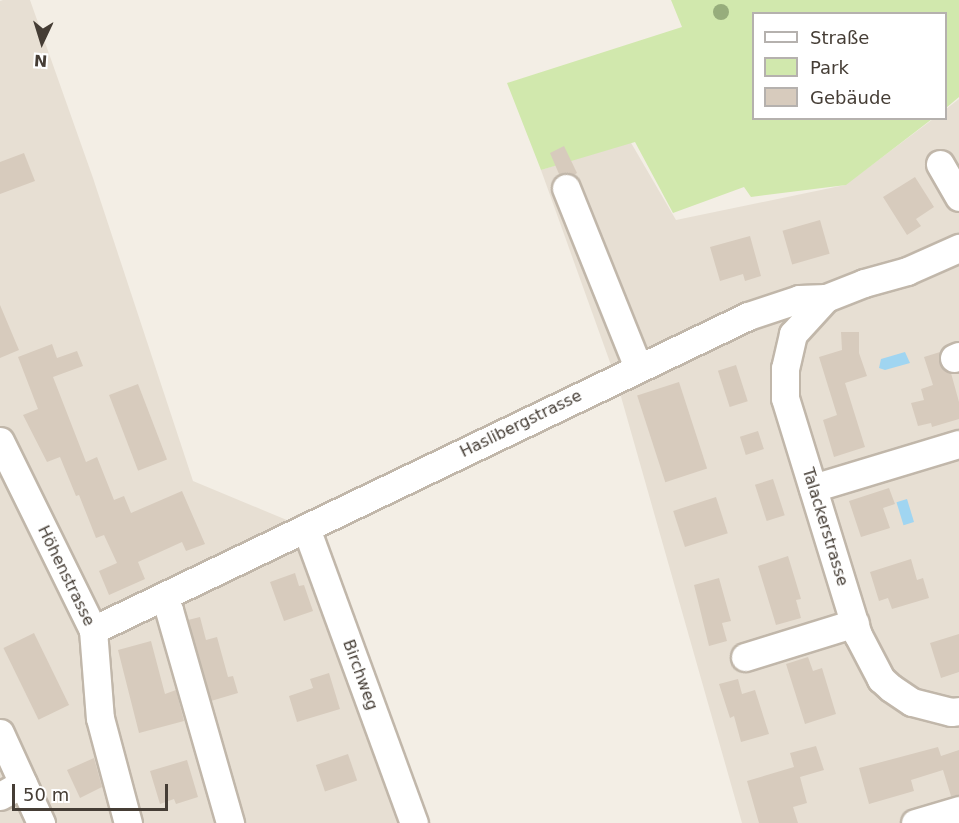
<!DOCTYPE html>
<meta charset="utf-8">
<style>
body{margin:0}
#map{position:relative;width:959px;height:823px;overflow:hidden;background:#f3eee5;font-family:"DejaVu Sans",sans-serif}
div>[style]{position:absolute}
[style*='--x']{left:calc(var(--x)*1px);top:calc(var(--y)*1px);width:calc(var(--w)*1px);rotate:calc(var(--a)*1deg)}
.residential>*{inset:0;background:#e7dfd3}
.green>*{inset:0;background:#d1e8ad}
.water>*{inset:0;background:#a0d5f1;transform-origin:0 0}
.building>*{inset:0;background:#d7cbbd;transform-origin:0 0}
.roads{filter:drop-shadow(2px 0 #c1b7aa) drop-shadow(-2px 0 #c1b7aa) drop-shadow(0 2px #c1b7aa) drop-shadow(0 -2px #c1b7aa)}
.minor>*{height:27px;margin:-13.5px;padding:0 13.5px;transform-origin:13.5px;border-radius:13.5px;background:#fff}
.trees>*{width:16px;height:16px;margin:-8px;border-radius:50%;background:#97ad7c}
span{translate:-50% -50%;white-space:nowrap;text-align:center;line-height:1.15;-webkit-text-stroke:6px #fff;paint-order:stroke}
.street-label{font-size:16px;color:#453d35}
.legend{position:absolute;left:752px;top:12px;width:195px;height:108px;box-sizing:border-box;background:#fff;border:2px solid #b5b1ae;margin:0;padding:8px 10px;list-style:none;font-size:18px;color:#453d35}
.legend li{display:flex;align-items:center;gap:12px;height:30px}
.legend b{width:30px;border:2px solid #b5b1ae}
.north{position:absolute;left:12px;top:12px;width:60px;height:60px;-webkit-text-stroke:4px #fff;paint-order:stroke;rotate:184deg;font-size:16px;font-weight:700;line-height:24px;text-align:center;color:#453d35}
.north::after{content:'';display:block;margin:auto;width:21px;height:27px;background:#453d35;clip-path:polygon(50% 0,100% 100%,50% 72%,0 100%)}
.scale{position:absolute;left:12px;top:784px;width:156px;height:27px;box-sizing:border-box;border:3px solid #453d35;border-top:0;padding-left:8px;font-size:18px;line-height:21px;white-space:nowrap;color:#453d35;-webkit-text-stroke:4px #fff;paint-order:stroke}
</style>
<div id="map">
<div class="residential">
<div style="clip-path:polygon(3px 0,30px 0,93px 178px,193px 481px,306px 528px,414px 823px,0 823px,0 1px)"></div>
<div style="clip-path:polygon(959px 99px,959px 823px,742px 823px,616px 379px,541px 170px,630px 141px,676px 220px,845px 185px,933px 119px,946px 118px,946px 109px)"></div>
</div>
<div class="green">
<div style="clip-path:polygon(671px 0,959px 0,959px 97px,946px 108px,946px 14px,754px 14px,754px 118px,932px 119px,846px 185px,751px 197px,744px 187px,673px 213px,635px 142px,541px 170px,507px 83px,682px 27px)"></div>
</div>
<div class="water">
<div style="clip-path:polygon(905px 352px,910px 363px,885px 370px,879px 368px,881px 359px)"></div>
<div style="left:907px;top:499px;width:24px;height:11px;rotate:73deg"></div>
</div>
<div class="building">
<div style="clip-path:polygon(564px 146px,577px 173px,574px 175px,559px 174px,550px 153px)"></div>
<div style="clip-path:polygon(24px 153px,35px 181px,0 194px,0 162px)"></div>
<div style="clip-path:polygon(915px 177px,934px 207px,916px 219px,921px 226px,907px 235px,883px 197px)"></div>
<div style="left:820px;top:220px;width:35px;height:39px;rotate:74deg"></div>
<div style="clip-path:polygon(750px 236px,761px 276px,745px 281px,743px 274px,720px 281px,710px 247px)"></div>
<div style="clip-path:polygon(0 305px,19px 350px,0 358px)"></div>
<div style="clip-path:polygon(841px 332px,859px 332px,859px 353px,867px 376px,845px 383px,865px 447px,834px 457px,823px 420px,837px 415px,819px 357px,842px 350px)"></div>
<div style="clip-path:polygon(52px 344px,57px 358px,77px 351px,83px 366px,53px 377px,86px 462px,97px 457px,114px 500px,124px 496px,131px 513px,182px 491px,205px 544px,186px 551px,182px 542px,138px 562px,145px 579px,109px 595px,99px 571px,117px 563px,104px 535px,96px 538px,79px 495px,76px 496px,60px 457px,47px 462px,23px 415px,38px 409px,18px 357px)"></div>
<div style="clip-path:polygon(940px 352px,939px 363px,951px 373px,959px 402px,959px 419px,932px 427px,931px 423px,918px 426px,911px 403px,924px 400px,921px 389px,933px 385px,924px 357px)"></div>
<div style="left:736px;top:365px;width:38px;height:19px;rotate:72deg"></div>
<div style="left:679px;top:382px;width:91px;height:44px;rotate:72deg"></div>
<div style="left:138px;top:384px;width:81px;height:31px;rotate:69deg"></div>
<div style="left:758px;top:431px;width:19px;height:19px;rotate:72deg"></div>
<div style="left:773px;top:479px;width:38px;height:19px;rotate:72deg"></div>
<div style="clip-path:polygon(889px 488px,895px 504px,883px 508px,890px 528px,861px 537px,849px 501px)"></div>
<div style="left:716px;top:497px;width:38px;height:45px;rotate:72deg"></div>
<div style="clip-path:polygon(788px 556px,801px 599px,796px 600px,801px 618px,776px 625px,758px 566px)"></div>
<div style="clip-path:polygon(911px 559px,917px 580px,923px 578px,929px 598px,892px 609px,888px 598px,879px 601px,870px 572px)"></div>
<div style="clip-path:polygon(295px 573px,299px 586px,304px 585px,313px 611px,284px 621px,270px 582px)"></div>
<div style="clip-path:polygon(719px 578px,731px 621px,722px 623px,727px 641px,709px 646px,694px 585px)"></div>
<div style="clip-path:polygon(200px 617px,206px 640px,217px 637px,228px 677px,233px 676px,238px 693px,211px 701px,188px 620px)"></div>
<div style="left:34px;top:633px;width:80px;height:34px;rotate:64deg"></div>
<div style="clip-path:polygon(959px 634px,959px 672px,941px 678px,930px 643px)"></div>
<div style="clip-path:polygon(151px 641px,165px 694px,176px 690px,184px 721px,139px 733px,118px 650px)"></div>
<div style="clip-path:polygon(808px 657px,813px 671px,822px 668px,836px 714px,805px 724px,786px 664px)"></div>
<div style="clip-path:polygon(329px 673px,340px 709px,297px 722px,289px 696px,313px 688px,310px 679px)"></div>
<div style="clip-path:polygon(738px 679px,742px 694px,755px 690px,769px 734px,741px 742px,734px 716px,730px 718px,719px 684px)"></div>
<div style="clip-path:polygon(816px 746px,824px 770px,800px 777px,807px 803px,793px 807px,798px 823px,759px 823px,747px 781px,794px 767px,790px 753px)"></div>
<div style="clip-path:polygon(938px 747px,941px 756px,959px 750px,959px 795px,951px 796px,943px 770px,911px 780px,914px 791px,869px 804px,859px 768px)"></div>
<div style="left:348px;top:754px;width:28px;height:34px;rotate:71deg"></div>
<div style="clip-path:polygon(94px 758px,102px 787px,80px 798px,67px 770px)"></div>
<div style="clip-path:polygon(187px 760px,198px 797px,176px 804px,174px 799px,160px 804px,150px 771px)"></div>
</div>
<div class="roads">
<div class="minor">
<div style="--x:940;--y:164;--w:38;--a:60"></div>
<div style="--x:566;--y:188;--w:193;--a:68.1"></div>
<div style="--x:826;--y:298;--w:49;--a:132.5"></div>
<div style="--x:793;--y:334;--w:35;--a:103"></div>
<div style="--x:785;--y:368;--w:30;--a:90"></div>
<div style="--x:785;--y:398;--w:248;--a:72.9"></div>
<div style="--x:858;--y:635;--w:50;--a:62.4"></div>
<div style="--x:881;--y:679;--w:13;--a:42"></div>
<div style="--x:891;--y:688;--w:25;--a:34"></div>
<div style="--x:912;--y:702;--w:40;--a:14.4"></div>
<div style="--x:951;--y:712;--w:8;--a:-7"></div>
<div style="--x:954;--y:358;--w:5;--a:-22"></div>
<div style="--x:0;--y:441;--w:211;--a:63.8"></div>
<div style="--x:93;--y:630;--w:88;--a:85.5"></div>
<div style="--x:100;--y:718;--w:109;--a:75.1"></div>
<div style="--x:813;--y:488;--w:152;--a:-16.8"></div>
<div style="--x:306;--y:528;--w:314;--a:69.9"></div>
<div style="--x:162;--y:597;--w:15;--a:62"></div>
<div style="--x:169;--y:610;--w:222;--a:74"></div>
<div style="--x:93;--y:630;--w:726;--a:-25.61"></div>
<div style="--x:748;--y:316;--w:54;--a:-18.4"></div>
<div style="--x:799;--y:299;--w:27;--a:-2"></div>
<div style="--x:826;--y:298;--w:41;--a:-21.5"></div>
<div style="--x:864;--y:283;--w:45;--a:-15.6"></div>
<div style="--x:907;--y:271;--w:57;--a:-23.9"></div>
<div style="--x:745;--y:657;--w:115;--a:-17.2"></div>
<div style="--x:0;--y:733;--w:99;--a:65.5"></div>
<div style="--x:0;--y:796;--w:26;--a:-29"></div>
<div style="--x:915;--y:823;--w:46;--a:-16.5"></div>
</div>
</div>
<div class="trees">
<div style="left:721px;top:12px"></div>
</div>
<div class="street-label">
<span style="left:521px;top:424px;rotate:-26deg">Haslibergstrasse</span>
<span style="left:825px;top:527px;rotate:73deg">Talackerstrasse</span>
<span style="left:66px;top:576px;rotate:64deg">Höhenstrasse</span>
<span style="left:360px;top:675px;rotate:70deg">Birchweg</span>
</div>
<ul class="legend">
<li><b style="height:8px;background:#fff"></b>Straße</li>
<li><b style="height:16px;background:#d1e8ad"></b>Park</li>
<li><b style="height:16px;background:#d7cbbd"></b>Gebäude</li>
</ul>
<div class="north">N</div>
<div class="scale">50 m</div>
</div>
